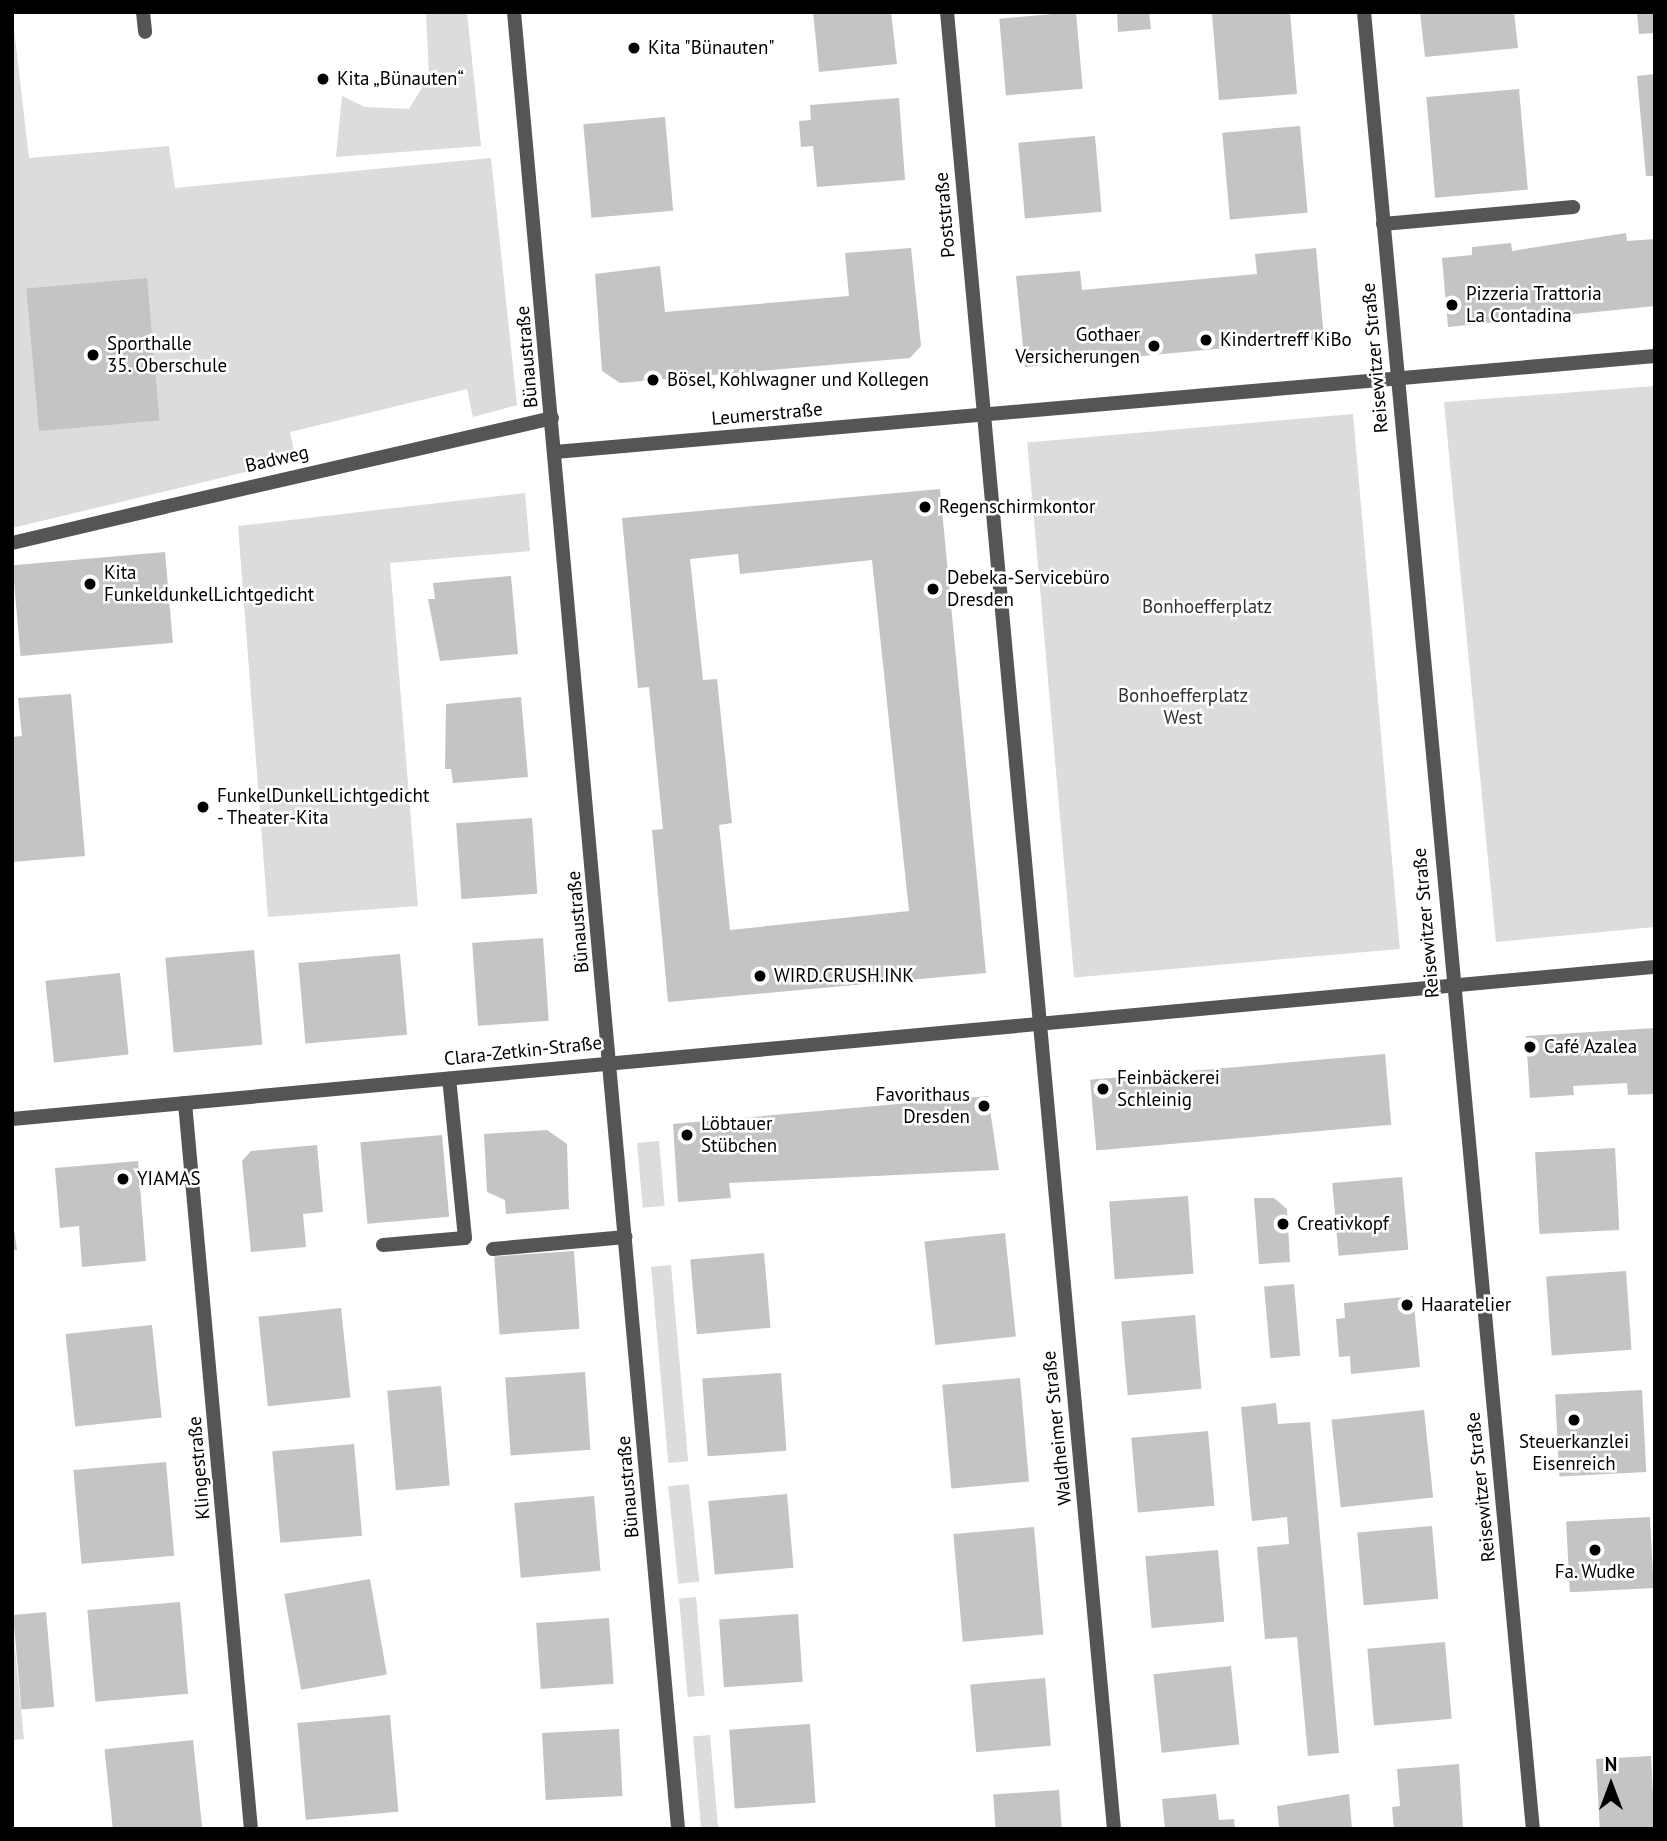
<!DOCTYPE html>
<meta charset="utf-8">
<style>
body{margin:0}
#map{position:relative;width:1667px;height:1841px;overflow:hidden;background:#fff;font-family:"PT Sans",sans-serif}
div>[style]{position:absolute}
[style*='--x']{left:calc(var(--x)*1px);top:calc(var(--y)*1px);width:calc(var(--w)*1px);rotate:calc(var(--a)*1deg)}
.green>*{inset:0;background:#dcdcdc;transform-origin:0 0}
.building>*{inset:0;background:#c4c4c4;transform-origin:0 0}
.service>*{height:14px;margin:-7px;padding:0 7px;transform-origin:7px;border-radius:7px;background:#555}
.minor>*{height:14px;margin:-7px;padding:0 7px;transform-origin:7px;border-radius:7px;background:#555}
.dots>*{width:19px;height:19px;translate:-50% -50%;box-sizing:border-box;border:4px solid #fff;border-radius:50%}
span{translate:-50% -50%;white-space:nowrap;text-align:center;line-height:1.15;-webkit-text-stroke:5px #fff;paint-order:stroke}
.poi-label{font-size:19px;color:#000}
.left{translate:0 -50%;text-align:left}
.right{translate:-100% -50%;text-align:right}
.street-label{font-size:19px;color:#000}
.park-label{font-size:19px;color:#333}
.frame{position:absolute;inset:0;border:14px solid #000;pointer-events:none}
.north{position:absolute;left:1576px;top:1750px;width:70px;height:70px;-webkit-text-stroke:5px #fff;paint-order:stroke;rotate:0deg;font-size:19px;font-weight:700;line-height:28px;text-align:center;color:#000}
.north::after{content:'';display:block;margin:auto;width:24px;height:32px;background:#000;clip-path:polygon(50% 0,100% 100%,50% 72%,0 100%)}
</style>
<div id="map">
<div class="green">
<div style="clip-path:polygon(12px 12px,29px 158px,169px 146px,175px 188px,491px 158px,517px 405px,473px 417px,467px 389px,290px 432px,296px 460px,12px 528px)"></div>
<div style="clip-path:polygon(426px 12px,467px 12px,481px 146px,336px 157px,342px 96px,365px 107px,409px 109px,429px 76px)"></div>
<div style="clip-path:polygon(1655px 386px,1655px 927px,1496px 942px,1444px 402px)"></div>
<div style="left:1353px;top:414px;width:537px;height:327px;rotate:85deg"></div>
<div style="clip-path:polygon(525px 493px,530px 551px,390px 563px,418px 906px,268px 917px,238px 526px)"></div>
<div style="left:659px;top:1141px;width:65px;height:22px;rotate:85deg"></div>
<div style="left:671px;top:1265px;width:197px;height:20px;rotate:85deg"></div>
<div style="left:689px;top:1484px;width:98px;height:21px;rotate:84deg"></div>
<div style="left:696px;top:1597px;width:99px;height:17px;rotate:85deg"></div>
<div style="clip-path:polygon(12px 1619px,24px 1739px,12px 1740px)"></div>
<div style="left:710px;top:1735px;width:94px;height:17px;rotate:85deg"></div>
</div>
<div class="building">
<div style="clip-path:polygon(813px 12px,891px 12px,897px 64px,819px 72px)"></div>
<div style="left:1076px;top:12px;width:77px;height:77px;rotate:85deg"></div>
<div style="clip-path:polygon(1117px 12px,1149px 12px,1151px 29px,1118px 32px)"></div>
<div style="clip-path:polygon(1230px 12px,1290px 12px,1297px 94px,1219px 100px,1212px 14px)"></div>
<div style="clip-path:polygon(1420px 12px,1514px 12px,1518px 48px,1425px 57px)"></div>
<div style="clip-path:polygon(1637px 12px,1655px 12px,1655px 33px,1639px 34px)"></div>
<div style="clip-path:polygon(1655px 74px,1655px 176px,1646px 176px,1637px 76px)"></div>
<div style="left:1519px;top:89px;width:101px;height:93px;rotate:85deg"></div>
<div style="clip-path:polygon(899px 98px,905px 180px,817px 187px,813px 146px,801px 147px,799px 121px,811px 120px,810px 105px)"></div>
<div style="left:665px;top:117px;width:94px;height:82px;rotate:85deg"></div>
<div style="left:1300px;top:126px;width:87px;height:78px;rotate:85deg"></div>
<div style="left:1095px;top:136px;width:76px;height:77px;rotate:85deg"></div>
<div style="clip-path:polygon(1626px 233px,1627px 241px,1655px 239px,1655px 306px,1448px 327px,1442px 258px,1472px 255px,1472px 247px,1511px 243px,1512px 251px)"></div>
<div style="clip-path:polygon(911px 248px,921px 346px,910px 358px,620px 383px,602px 371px,595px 274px,660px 266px,665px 312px,849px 296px,845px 253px)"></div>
<div style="clip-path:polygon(1316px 248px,1324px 339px,1025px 367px,1016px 276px,1080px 271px,1082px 290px,1257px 274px,1255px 254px)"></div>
<div style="left:147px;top:278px;width:143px;height:121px;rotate:85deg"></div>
<div style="clip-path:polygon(evenodd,940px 489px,986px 973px,668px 1002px,652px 830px,663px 829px,649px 687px,638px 688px,622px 518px,940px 489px,738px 554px,740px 574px,872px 560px,909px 911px,730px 930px,719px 825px,732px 823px,717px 679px,703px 680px,690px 559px,738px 554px)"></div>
<div style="left:165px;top:552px;width:91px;height:153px;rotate:85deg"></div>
<div style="clip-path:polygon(511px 576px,518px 654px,440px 661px,428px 599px,435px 599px,433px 583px)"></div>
<div style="clip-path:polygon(71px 694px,85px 856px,12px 862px,12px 737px,22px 736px,18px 698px)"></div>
<div style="clip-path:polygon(521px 697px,528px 777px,453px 783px,451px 769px,445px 769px,446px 704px)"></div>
<div style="left:532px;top:818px;width:76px;height:76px;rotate:86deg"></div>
<div style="left:543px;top:938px;width:83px;height:71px;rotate:86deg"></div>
<div style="left:254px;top:950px;width:95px;height:89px;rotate:85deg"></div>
<div style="left:400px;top:954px;width:81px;height:102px;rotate:85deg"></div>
<div style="left:120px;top:973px;width:82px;height:75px;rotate:84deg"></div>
<div style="clip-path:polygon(1655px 1028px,1655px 1094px,1628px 1095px,1627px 1083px,1573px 1086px,1574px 1095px,1530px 1098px,1526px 1036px)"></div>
<div style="left:1385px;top:1054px;width:71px;height:296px;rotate:85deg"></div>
<div style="clip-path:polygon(988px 1096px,999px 1170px,729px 1183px,731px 1198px,678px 1202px,673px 1124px)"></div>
<div style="clip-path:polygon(547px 1130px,567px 1144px,569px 1209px,506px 1214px,505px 1200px,487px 1192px,484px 1134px)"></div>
<div style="left:442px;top:1135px;width:82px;height:82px;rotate:85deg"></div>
<div style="clip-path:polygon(317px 1145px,323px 1212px,303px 1214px,306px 1247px,251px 1252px,242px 1161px,251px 1151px)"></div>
<div style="left:1615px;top:1148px;width:82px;height:80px;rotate:87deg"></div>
<div style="clip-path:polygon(138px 1161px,146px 1261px,82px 1267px,79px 1226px,60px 1228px,55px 1168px)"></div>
<div style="left:1402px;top:1177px;width:73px;height:70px;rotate:85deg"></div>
<div style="left:1188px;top:1196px;width:78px;height:79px;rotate:86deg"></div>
<div style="clip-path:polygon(1254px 1198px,1274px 1198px,1287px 1209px,1290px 1262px,1259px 1264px)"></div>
<div style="clip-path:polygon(12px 1216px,17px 1250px,12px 1250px)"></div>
<div style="left:1005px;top:1233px;width:104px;height:81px;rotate:84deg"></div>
<div style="left:574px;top:1251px;width:78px;height:80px;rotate:86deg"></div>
<div style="left:764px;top:1253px;width:75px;height:74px;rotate:85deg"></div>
<div style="left:1626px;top:1271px;width:79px;height:80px;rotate:86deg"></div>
<div style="left:1294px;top:1284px;width:72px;height:30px;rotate:85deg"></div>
<div style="clip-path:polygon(1413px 1296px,1420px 1367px,1351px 1374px,1350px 1356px,1339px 1357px,1336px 1319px,1345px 1318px,1344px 1303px)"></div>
<div style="left:341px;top:1308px;width:90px;height:83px;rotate:84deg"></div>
<div style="left:1195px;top:1315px;width:74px;height:74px;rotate:85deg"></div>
<div style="left:152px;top:1325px;width:93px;height:87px;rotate:84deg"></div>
<div style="left:585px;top:1372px;width:78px;height:80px;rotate:86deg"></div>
<div style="left:781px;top:1373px;width:78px;height:79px;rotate:86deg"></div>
<div style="left:1020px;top:1378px;width:104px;height:78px;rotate:85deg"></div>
<div style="left:441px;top:1386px;width:100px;height:54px;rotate:85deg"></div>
<div style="left:1642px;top:1390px;width:82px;height:87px;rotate:87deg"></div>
<div style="clip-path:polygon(1276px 1403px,1278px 1424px,1310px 1422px,1339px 1753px,1308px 1756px,1297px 1637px,1265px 1639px,1257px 1547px,1289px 1544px,1287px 1517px,1252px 1521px,1241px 1407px)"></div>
<div style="left:1424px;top:1410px;width:88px;height:93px;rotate:84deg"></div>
<div style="left:1208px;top:1431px;width:75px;height:77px;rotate:85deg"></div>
<div style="left:354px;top:1444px;width:92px;height:82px;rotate:85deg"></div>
<div style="left:166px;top:1462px;width:94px;height:93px;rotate:85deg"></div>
<div style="left:787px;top:1494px;width:74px;height:79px;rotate:85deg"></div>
<div style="left:594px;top:1496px;width:75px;height:80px;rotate:85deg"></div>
<div style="left:1650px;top:1517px;width:71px;height:84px;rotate:87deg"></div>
<div style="left:1432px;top:1526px;width:73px;height:75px;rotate:85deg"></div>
<div style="left:1034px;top:1527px;width:108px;height:81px;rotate:85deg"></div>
<div style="left:1218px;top:1550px;width:72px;height:73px;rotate:85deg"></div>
<div style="left:370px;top:1579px;width:97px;height:87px;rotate:80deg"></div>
<div style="left:180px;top:1602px;width:92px;height:93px;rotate:85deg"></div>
<div style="left:46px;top:1612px;width:95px;height:33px;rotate:85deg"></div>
<div style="left:798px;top:1614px;width:68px;height:79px;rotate:86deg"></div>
<div style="left:609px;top:1618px;width:66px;height:73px;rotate:86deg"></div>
<div style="left:1445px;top:1642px;width:77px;height:78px;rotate:85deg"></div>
<div style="left:1231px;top:1666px;width:79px;height:78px;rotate:84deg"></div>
<div style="left:1045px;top:1678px;width:68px;height:75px;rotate:85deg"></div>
<div style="left:390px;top:1715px;width:97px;height:93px;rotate:85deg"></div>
<div style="left:810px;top:1724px;width:79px;height:81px;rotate:86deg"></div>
<div style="left:619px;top:1729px;width:67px;height:77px;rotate:87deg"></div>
<div style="left:193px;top:1740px;width:89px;height:89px;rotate:84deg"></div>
<div style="left:1651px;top:1756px;width:73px;height:55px;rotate:87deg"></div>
<div style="clip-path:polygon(1459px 1764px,1463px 1829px,1394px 1829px,1392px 1807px,1400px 1806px,1397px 1769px)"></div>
<div style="left:1059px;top:1790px;width:39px;height:66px;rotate:86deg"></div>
<div style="clip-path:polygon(1216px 1794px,1219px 1820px,1234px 1819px,1235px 1829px,1165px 1829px,1162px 1799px)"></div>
<div style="clip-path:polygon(1349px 1794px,1352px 1829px,1279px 1829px,1277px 1806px)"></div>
</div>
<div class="service">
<div style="--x:143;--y:12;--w:20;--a:84"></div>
<div style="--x:1383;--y:224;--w:191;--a:-5.1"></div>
<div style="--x:12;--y:543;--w:156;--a:-13.3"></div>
<div style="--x:383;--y:1245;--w:82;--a:-4.9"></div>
<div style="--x:465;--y:1238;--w:160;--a:-95.7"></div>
<div style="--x:493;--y:1249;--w:133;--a:-5.2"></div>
</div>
<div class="minor">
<div style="--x:514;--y:12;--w:1824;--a:84.84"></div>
<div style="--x:947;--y:12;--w:1825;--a:84.75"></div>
<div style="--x:1364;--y:12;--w:1825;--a:84.69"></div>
<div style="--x:555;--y:452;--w:1104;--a:-4.99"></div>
<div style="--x:164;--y:507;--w:398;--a:-12.9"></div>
<div style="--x:185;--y:1103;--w:729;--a:84.81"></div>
<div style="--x:12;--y:1119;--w:1650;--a:-5.29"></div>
</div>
<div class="dots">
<div style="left:634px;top:48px;background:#000"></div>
<div style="left:323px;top:79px;background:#000"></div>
<div style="left:1452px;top:305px;background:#000"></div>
<div style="left:1206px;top:340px;background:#000"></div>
<div style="left:1154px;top:346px;background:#000"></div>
<div style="left:93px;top:355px;background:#000"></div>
<div style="left:653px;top:380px;background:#000"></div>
<div style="left:925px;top:507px;background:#000"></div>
<div style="left:90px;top:584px;background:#000"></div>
<div style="left:933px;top:589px;background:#000"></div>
<div style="left:203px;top:807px;background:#000"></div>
<div style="left:760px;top:976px;background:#000"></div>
<div style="left:1530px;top:1047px;background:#000"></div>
<div style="left:1103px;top:1089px;background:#000"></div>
<div style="left:984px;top:1106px;background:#000"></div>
<div style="left:687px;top:1135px;background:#000"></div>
<div style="left:123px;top:1179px;background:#000"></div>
<div style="left:1283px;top:1224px;background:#000"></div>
<div style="left:1407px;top:1305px;background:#000"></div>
<div style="left:1574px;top:1420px;background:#000"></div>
<div style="left:1595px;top:1550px;background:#000"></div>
</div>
<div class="poi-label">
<span class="left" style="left:648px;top:48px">Kita "Bünauten"</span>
<span class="left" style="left:337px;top:79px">Kita „Bünauten“</span>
<span class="left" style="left:1466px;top:305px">Pizzeria Trattoria<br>La Contadina</span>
<span class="right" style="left:1140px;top:346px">Gothaer<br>Versicherungen</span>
<span class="left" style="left:1220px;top:340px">Kindertreff KiBo</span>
<span class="left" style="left:107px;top:355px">Sporthalle<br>35. Oberschule</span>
<span class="left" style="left:667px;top:380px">Bösel, Kohlwagner und Kollegen</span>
<span class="left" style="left:939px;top:507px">Regenschirmkontor</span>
<span class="left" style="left:104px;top:584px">Kita<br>FunkeldunkelLichtgedicht</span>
<span class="left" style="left:947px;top:589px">Debeka-Servicebüro<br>Dresden</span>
<span class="left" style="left:217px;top:807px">FunkelDunkelLichtgedicht<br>- Theater-Kita</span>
<span class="left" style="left:774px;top:976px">WIRD.CRUSH.INK</span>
<span class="left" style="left:1544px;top:1047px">Café Azalea</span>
<span class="left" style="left:1117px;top:1089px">Feinbäckerei<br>Schleinig</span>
<span class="right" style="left:970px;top:1106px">Favorithaus<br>Dresden</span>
<span class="left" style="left:701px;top:1135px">Löbtauer<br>Stübchen</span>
<span class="left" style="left:137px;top:1179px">YIAMAS</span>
<span class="left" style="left:1297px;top:1224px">Creativkopf</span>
<span class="left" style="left:1421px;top:1305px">Haaratelier</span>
<span style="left:1574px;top:1453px">Steuerkanzlei<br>Eisenreich</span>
<span style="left:1595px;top:1572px">Fa. Wudke</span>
</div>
<div class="street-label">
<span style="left:945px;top:215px;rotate:-95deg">Poststraße</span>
<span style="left:527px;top:357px;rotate:-95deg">Bünaustraße</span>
<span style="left:1375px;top:358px;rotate:-95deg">Reisewitzer Straße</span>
<span style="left:767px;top:414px;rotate:-5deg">Leumerstraße</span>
<span style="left:277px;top:459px;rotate:-13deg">Badweg</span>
<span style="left:578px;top:922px;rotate:-95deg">Bünaustraße</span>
<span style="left:1426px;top:923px;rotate:-95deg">Reisewitzer Straße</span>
<span style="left:523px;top:1051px;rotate:-6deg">Clara-Zetkin-Straße</span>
<span style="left:1057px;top:1428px;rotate:-96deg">Waldheimer Straße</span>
<span style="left:199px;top:1468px;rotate:-95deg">Klingestraße</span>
<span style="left:628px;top:1487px;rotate:-95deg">Bünaustraße</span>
<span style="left:1481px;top:1487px;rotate:-96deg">Reisewitzer Straße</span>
</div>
<div class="park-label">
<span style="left:1207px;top:607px">Bonhoefferplatz</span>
<span style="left:1183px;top:707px">Bonhoefferplatz<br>West</span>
</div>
<div class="frame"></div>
<div class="north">N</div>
</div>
